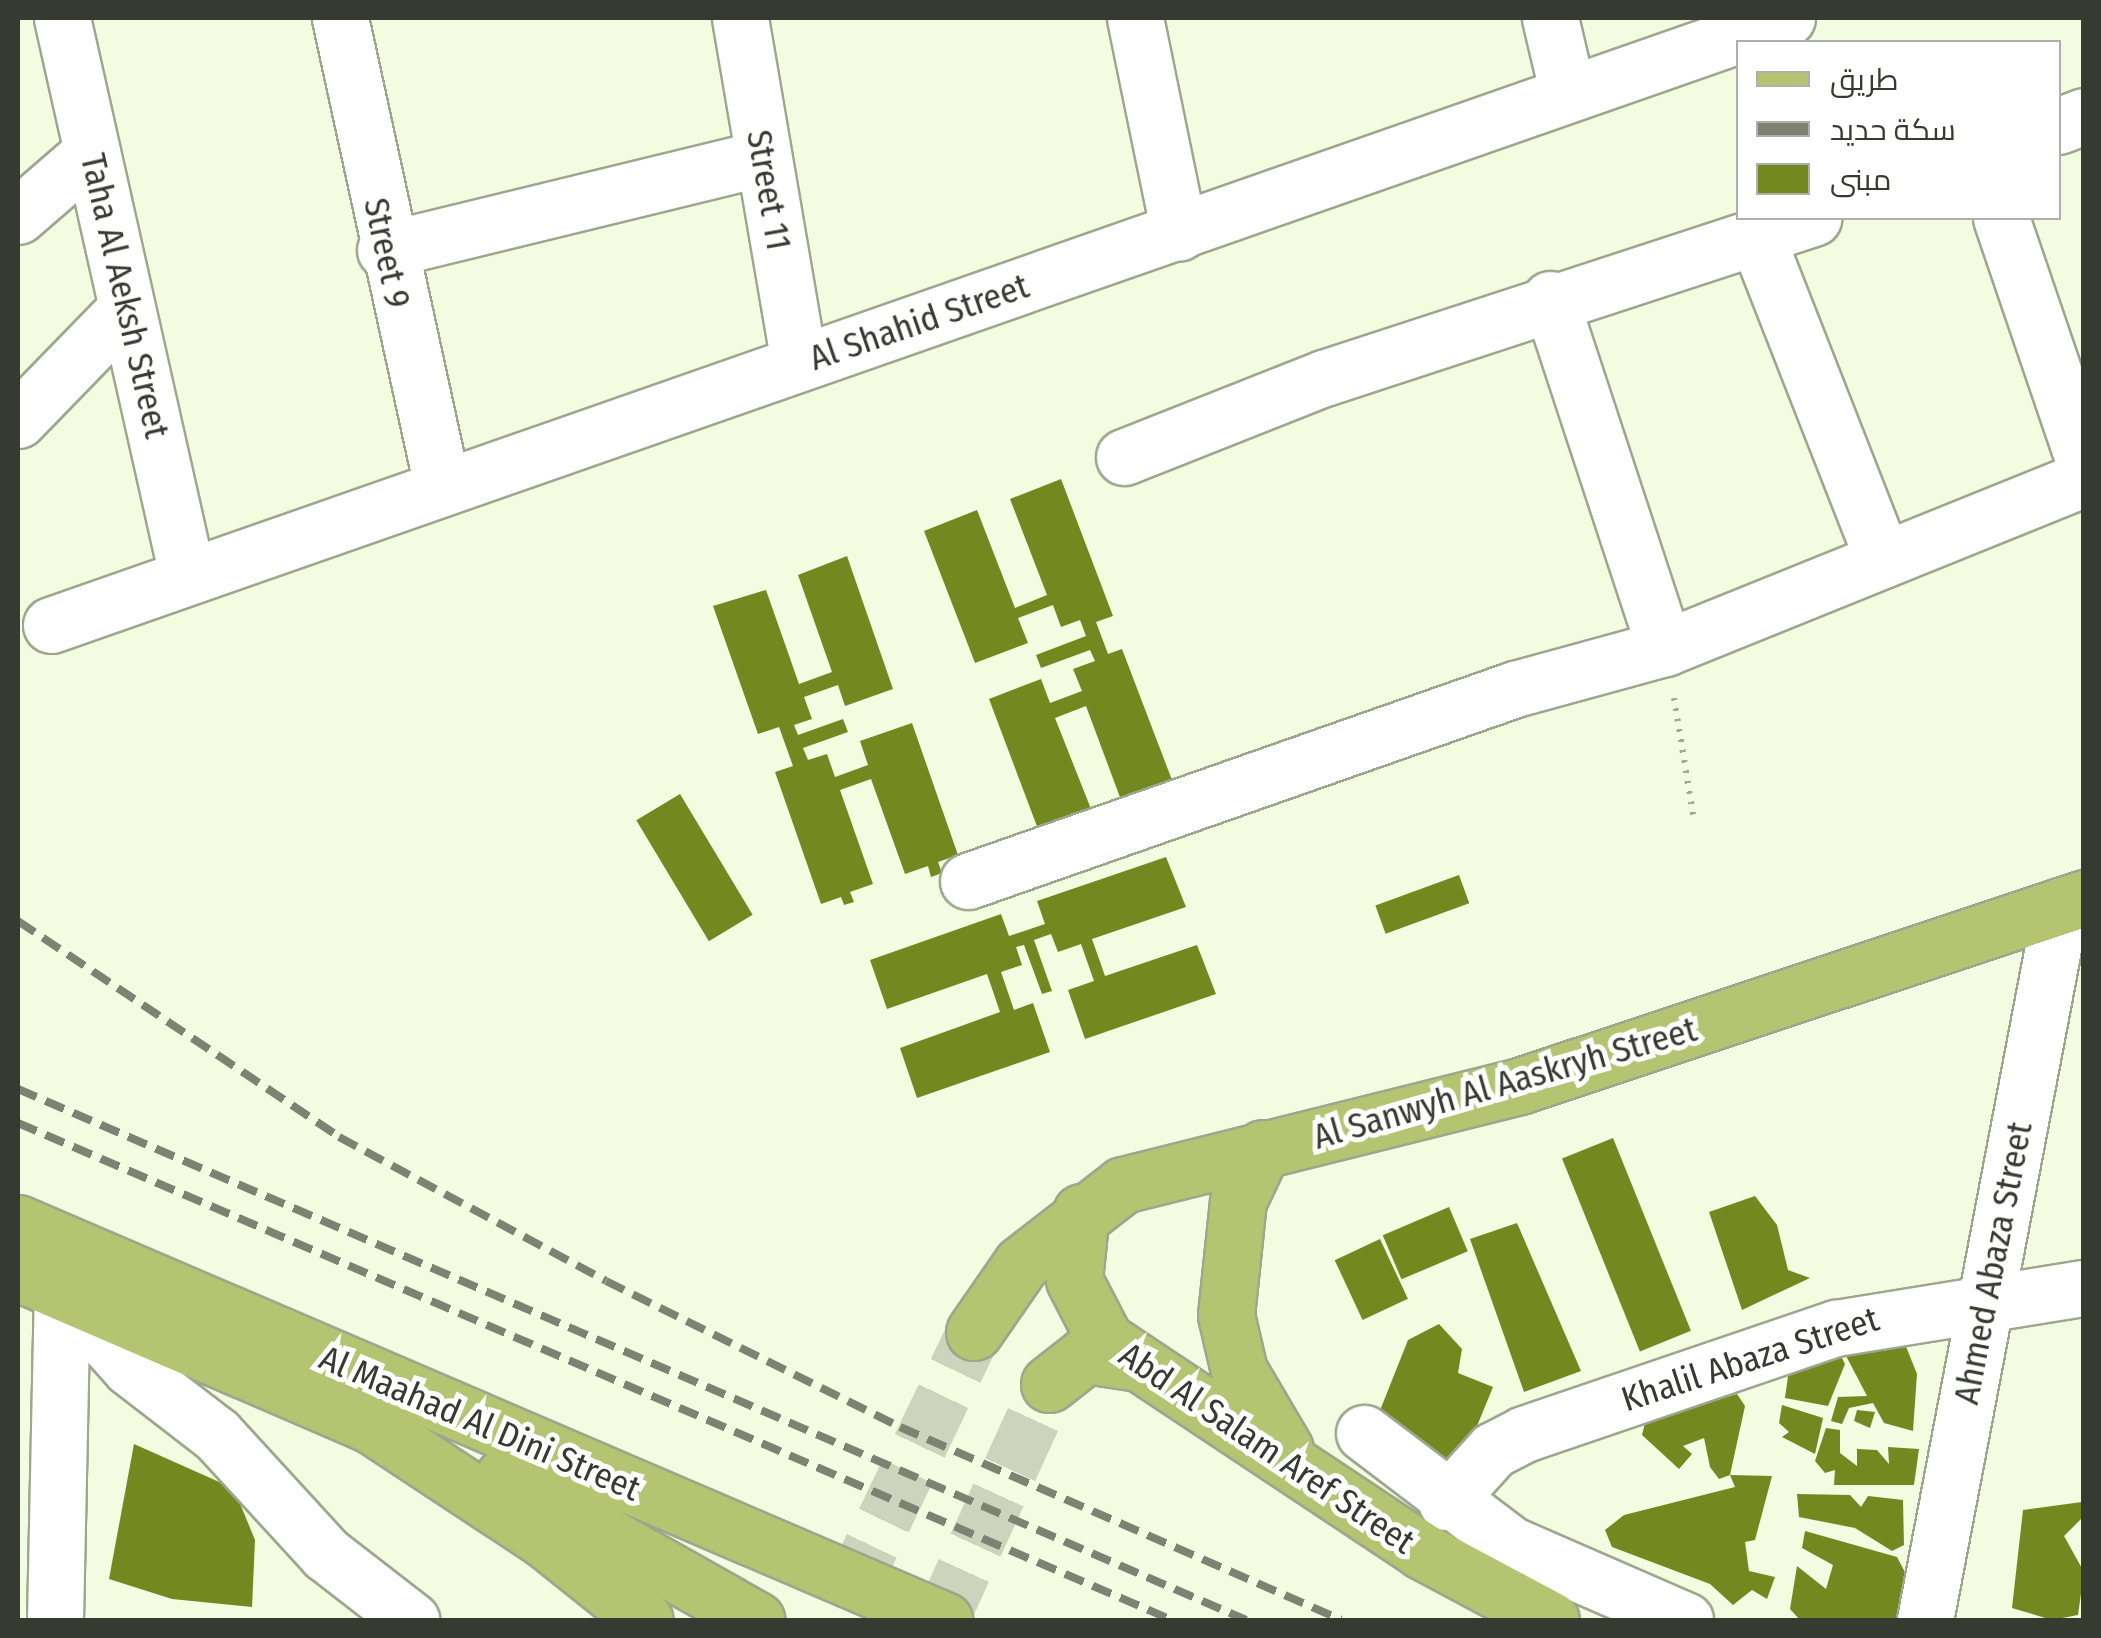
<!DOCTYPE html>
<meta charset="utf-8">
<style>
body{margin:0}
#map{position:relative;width:2101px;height:1638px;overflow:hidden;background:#f3fbe1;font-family:"Fira Sans Condensed",Cairo,sans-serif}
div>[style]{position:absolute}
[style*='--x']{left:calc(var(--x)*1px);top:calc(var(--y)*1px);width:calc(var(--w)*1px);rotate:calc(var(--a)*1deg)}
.building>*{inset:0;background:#738920;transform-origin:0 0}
.major-tunnel>*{height:55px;margin-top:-27.5px;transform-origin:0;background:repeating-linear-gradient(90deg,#cdd4be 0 55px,transparent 0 83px)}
.path>*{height:6px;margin-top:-3px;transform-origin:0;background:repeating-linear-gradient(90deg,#a3a895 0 2.5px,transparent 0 10.5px)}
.roads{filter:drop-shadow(2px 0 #9ea68d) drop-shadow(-2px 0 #9ea68d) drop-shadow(0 2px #9ea68d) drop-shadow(0 -2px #9ea68d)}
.minor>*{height:55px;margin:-27.5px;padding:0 27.5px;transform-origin:27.5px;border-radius:27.5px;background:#fff}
.major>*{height:55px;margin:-27.5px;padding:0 27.5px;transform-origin:27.5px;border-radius:27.5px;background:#b4c471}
.rail>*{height:8px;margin-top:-4px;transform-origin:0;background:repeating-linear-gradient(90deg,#7d8272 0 20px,transparent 0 30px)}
span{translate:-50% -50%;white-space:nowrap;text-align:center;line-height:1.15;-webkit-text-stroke:10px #fff;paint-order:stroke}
.street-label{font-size:35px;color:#373a30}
.frame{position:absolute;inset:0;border:20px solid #373a30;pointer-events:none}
.legend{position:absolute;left:1736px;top:40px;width:325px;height:180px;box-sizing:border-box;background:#fff;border:2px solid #afb0ac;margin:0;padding:12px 18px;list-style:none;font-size:30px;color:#373a30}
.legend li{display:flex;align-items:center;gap:20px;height:50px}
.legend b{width:50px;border:2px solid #afb0ac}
</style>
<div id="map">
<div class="building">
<div style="clip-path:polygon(1061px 479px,1113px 616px,1096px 622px,1108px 654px,1122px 649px,1172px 780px,1121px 800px,1086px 706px,1055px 718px,1091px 809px,1038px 829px,989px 699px,1041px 679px,1050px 703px,1082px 691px,1073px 669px,1095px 661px,1090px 650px,1041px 668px,1036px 655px,1086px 636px,1080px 620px,1061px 627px,1053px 605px,1018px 618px,1028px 643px,975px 663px,924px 531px,977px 510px,1015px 608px,1047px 595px,1010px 499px)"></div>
<div style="clip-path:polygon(847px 556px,893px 689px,845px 706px,838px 685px,804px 697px,812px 719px,794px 725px,798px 735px,843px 719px,848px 732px,803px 748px,808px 760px,827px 754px,835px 777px,868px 765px,860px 741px,912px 723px,958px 855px,938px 862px,942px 873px,931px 877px,928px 866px,905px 874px,871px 779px,840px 790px,873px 884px,850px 892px,854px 902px,844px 905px,841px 897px,821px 904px,775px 772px,793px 766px,779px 727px,758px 734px,713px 606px,766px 590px,799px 684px,832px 672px,798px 575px)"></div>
<div style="left:680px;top:794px;width:141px;height:51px;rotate:59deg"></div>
<div style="clip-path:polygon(1166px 857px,1186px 907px,1092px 939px,1105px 976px,1197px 945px,1216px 994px,1085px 1039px,1068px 990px,1094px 981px,1081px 944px,1058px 952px,1051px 934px,1034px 940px,1052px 991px,1042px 994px,1024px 945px,1016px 947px,1022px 965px,1001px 972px,1014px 1010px,1033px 1003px,1050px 1052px,917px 1098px,900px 1048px,1000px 1012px,987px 974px,887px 1009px,870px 960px,1001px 914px,1009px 936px,1045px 924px,1037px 901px)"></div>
<div style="left:1459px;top:875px;width:30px;height:89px;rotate:70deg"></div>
<div style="left:1613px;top:1138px;width:208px;height:55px;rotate:68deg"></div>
<div style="clip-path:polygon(1755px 1196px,1777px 1225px,1788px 1270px,1810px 1278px,1742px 1310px,1709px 1212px)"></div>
<div style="left:1449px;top:1207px;width:48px;height:72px;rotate:67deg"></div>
<div style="clip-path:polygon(1517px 1223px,1581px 1371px,1524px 1392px,1470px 1239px)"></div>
<div style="left:1380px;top:1239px;width:66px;height:50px;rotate:65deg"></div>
<div style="clip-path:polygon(1439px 1324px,1462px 1349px,1458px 1373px,1493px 1387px,1461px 1465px,1373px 1428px,1408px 1340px)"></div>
<div style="clip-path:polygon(1905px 1344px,1917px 1374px,1913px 1431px,1884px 1423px,1873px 1403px,1849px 1408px,1842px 1424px,1831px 1421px,1838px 1397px,1867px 1396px,1844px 1352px)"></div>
<div style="clip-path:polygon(1837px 1348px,1845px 1364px,1828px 1406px,1785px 1398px,1790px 1362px)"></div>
<div style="clip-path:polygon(1737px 1394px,1745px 1406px,1730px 1475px,1719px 1479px,1710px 1467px,1704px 1438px,1683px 1446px,1692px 1454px,1679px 1469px,1642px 1435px,1646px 1419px)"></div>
<div style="clip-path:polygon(1782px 1405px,1823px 1418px,1815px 1454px,1782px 1437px,1789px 1432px,1779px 1423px)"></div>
<div style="clip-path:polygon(1857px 1410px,1875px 1412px,1870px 1428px,1854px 1421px)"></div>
<div style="clip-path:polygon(1826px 1428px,1840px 1430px,1840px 1453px,1857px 1466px,1857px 1449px,1877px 1450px,1889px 1464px,1888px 1447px,1919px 1449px,1914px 1485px,1834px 1485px,1835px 1470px,1825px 1473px,1815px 1461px)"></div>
<div style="clip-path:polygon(134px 1444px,226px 1485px,239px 1501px,255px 1540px,252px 1607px,172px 1599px,109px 1579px)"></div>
<div style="clip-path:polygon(1730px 1475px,1772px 1476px,1755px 1540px,1745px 1542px,1749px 1571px,1775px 1577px,1767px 1599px,1752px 1590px,1733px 1605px,1710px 1584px,1612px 1547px,1605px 1530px,1624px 1515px,1735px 1487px)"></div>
<div style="clip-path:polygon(1797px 1494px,1850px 1495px,1861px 1507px,1868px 1496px,1903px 1500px,1904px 1545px,1892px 1551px,1855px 1528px,1799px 1517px)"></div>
<div style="clip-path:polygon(2082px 1502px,2084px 1516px,2064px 1536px,2084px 1572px,2078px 1615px,2052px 1620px,2012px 1608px,2023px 1510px)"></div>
<div style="clip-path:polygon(1805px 1531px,1897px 1557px,1907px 1576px,1898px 1620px,1800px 1620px,1790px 1609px,1797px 1566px,1826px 1589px,1833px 1565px,1802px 1548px)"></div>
</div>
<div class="major-tunnel">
<div style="--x:848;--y:1595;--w:292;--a:-64.4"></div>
<div style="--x:941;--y:1620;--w:260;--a:-65.4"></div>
</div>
<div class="path">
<div style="--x:1674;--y:698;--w:124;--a:80.7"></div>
</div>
<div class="roads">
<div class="minor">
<div style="--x:62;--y:18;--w:571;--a:77.35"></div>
<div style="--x:340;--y:18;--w:480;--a:77.7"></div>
<div style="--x:740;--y:18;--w:349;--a:80.3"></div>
<div style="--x:1135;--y:18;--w:219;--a:78.4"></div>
<div style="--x:1550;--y:18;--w:74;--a:76.7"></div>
<div style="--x:2058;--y:126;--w:28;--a:-21"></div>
<div style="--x:18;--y:216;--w:98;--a:-40.9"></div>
<div style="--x:2001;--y:218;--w:258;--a:71.2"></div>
<div style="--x:1757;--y:238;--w:345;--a:68.6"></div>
<div style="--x:385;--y:250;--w:388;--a:-13.7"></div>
<div style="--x:1550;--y:299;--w:367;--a:71.8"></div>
<div style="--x:18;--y:420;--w:156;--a:-45.8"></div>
<div style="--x:1124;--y:457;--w:215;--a:-21.6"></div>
<div style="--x:1324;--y:378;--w:515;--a:-18.12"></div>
<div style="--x:51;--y:625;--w:1839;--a:-19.27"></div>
<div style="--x:968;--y:881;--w:580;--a:-19.34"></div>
<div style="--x:1515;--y:689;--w:156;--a:-15.3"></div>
<div style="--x:1665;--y:648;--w:452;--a:-22"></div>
<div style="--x:62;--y:1292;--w:102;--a:48.2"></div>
<div style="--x:130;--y:1368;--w:110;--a:37.6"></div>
<div style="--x:217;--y:1435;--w:161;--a:47.5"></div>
<div style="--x:326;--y:1554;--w:108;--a:37.8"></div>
<div style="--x:1364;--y:1433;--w:183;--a:37.2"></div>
<div style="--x:1510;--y:1544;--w:191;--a:23.5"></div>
<div style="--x:1446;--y:1502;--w:70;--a:-47.9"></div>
<div style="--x:1493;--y:1450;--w:35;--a:-27"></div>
<div style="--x:1524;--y:1434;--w:330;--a:-18.8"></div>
<div style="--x:1836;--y:1328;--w:251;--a:-9.2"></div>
<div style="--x:55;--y:1620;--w:328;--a:-88.8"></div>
<div style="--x:1925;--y:1620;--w:727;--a:-79.22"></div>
</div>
<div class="major">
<div style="--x:1263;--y:1148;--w:59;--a:115.3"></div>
<div style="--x:1238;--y:1201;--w:115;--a:96"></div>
<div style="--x:1226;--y:1315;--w:57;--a:76.9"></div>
<div style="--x:1239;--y:1371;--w:91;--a:59.5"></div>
<div style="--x:1081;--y:1212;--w:68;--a:95.9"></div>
<div style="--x:1074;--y:1280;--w:68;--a:62.7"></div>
<div style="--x:1105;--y:1340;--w:381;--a:33.6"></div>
<div style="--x:1422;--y:1551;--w:146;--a:28.1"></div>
<div style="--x:18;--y:1223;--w:1008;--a:23.21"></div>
<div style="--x:18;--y:1273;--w:384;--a:23.3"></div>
<div style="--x:371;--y:1425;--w:207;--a:33.4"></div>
<div style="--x:544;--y:1539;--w:129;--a:38.7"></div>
<div style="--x:974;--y:1332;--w:83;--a:-55.3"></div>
<div style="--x:1021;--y:1264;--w:129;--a:-37.8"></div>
<div style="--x:1123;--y:1185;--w:409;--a:-14"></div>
<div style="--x:1520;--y:1086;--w:595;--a:-18.43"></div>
<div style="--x:1049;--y:1384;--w:47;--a:-38.1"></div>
<div style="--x:1086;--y:1355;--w:47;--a:8.7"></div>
<div style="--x:503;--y:1477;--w:291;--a:29.4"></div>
</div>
</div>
<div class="rail">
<div style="--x:18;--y:921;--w:387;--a:33.9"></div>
<div style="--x:339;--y:1137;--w:303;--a:28.3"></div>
<div style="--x:606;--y:1281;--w:328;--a:26.4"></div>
<div style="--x:900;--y:1427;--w:481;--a:23.6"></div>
<div style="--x:18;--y:1089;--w:1338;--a:23.38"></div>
<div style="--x:18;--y:1123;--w:1256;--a:23.3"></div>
</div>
<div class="street-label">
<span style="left:769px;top:190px;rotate:80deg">Street 11</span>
<span style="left:387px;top:253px;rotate:78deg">Street 9</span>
<span style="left:125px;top:296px;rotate:77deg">Taha Al Aeksh Street</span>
<span style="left:919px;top:322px;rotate:-19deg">Al Shahid Street</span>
<span style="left:1505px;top:1083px;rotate:-16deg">Al Sanwyh Al Aaskryh Street</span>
<span style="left:1993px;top:1263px;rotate:-79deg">Ahmed Abaza Street</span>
<span style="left:1750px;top:1359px;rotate:-18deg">Khalil Abaza Street</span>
<span style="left:480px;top:1423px;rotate:23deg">Al Maahad Al Dini Street</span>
<span style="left:1267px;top:1448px;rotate:34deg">Abd Al Salam Aref Street</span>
</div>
<div class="frame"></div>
<ul class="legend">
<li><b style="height:12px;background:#b4c471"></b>طريق</li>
<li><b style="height:12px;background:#7d8272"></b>سكة حديد</li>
<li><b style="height:28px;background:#738920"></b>مبنى</li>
</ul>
</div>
